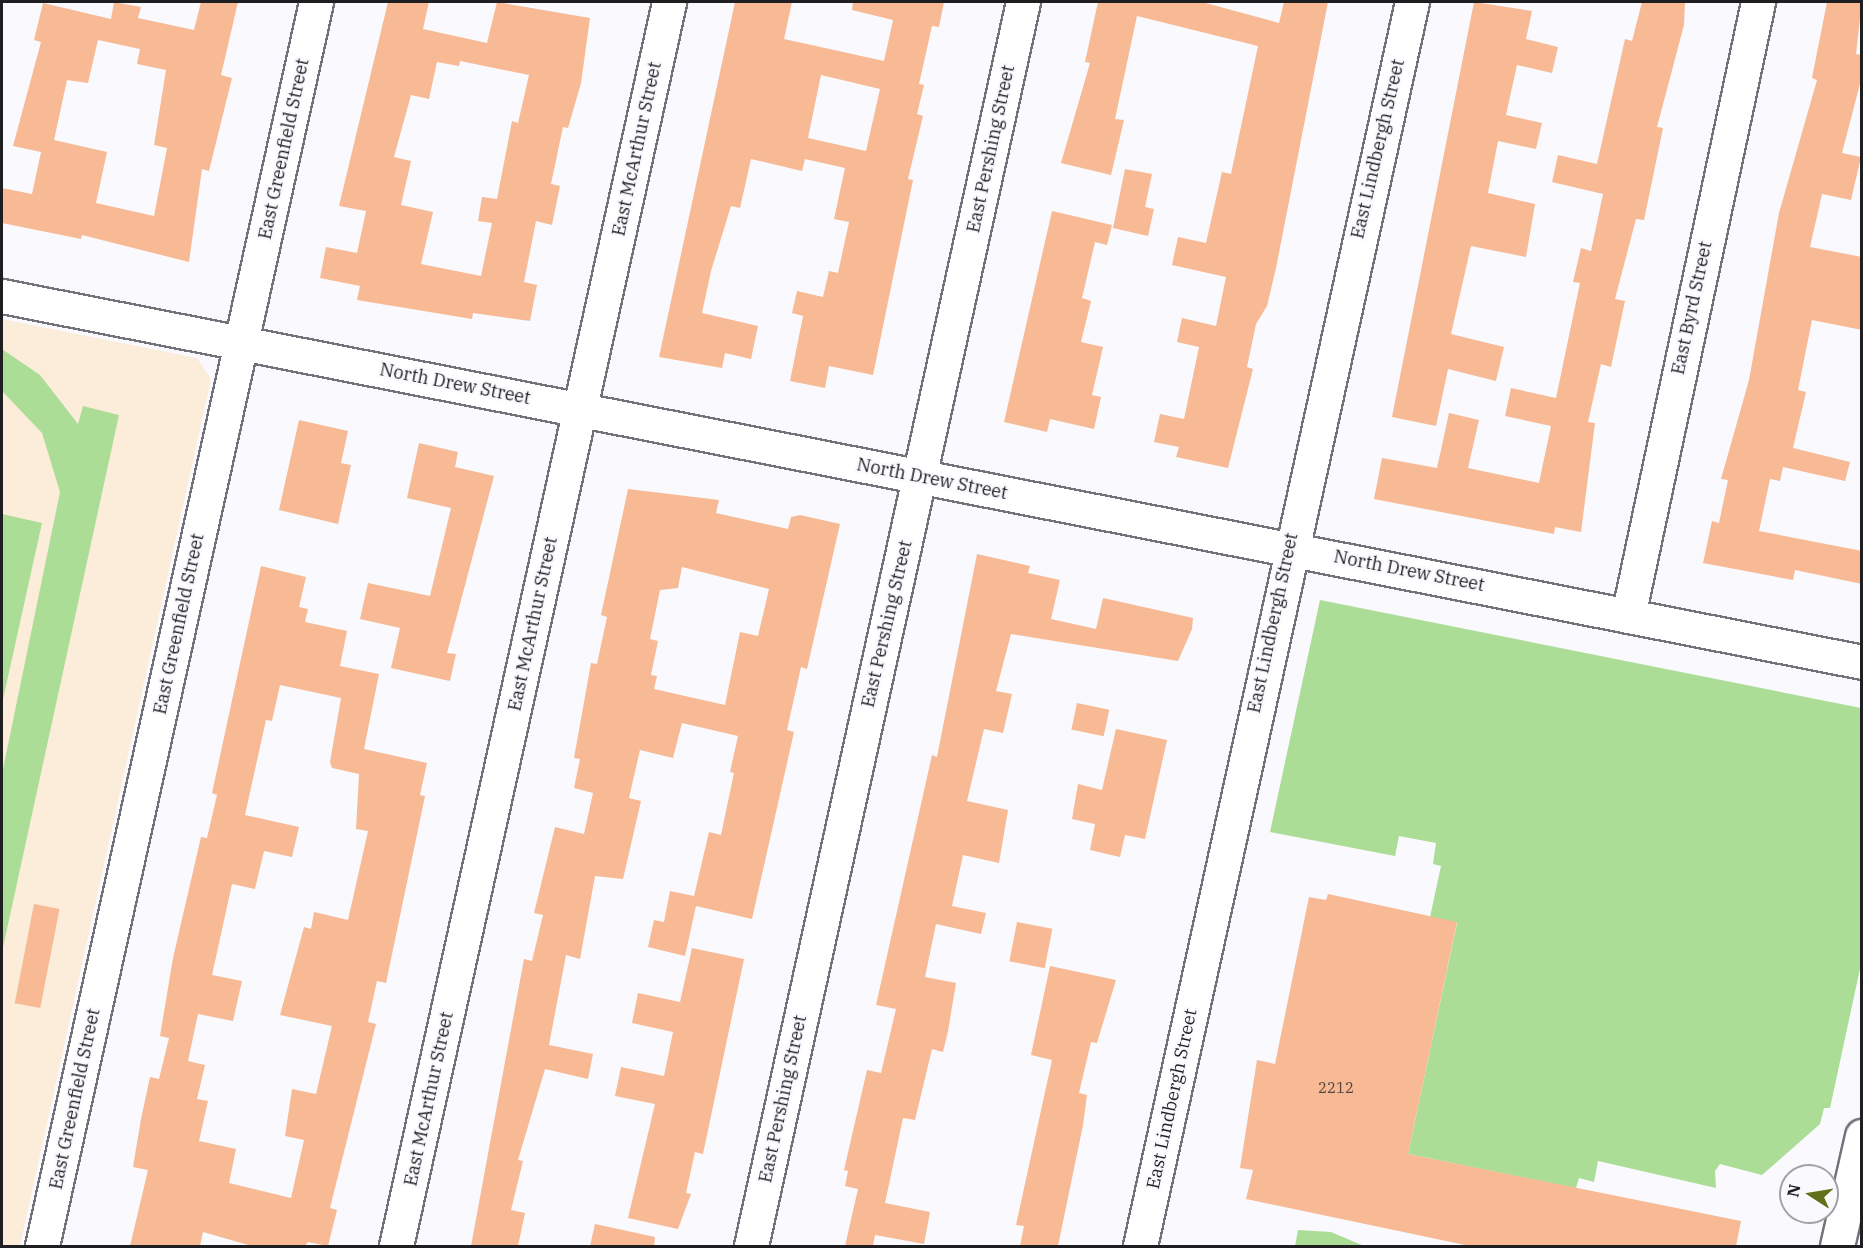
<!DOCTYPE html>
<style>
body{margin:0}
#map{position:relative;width:1863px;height:1248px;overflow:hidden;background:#f9f9fe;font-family:"IBM Plex Serif",serif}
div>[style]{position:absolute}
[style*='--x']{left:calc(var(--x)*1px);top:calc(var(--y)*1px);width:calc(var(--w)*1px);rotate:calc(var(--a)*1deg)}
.education>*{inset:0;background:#fcedda}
.green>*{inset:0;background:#abdd97}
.building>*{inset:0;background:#f7ba95;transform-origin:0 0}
.roads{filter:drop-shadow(2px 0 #72727a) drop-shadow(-2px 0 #72727a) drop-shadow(0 2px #72727a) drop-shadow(0 -2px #72727a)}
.street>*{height:33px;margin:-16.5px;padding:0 16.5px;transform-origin:16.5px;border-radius:16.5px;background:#fff}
span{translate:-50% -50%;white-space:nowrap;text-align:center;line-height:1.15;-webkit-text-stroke:4.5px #f9f9fe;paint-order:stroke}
.number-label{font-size:15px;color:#55463f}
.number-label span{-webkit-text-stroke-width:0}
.street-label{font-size:18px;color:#1f1f22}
.frame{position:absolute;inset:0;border:3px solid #1f1f22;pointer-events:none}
.north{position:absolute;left:1779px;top:1164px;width:60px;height:60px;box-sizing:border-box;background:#f9f9fe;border:2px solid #a2a2a6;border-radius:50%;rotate:282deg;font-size:16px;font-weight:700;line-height:24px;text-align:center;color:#1f1f22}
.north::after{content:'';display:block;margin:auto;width:21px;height:27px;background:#63701a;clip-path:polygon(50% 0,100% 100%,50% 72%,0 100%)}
</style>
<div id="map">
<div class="education">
<div style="clip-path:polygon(2px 319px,197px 358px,211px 379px,20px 1246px,2px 1246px)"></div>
</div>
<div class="green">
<div style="clip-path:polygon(2px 349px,40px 375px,78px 424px,83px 406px,119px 415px,2px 952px,2px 774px,60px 492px,42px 433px,2px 391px)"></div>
<div style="clip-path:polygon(2px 514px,42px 523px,2px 704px)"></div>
<div style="clip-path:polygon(1320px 600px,1861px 708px,1861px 964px,1830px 1108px,1824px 1108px,1820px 1124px,1762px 1175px,1720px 1164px,1715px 1171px,1716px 1188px,1598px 1161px,1594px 1182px,1579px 1178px,1576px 1188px,1408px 1154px,1457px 923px,1430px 917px,1441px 866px,1433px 864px,1436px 843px,1399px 836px,1395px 856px,1270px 832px)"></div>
<div style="clip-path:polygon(1298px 1230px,1331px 1232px,1364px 1246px,1295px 1246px)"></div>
</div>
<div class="building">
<div style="clip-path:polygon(evenodd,114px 2px,141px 7px,138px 18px,194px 30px,201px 2px,238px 2px,221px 75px,232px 78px,209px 171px,202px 169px,189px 262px,82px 235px,81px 239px,2px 223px,2px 188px,32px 194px,41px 152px,13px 146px,41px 42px,34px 40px,43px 3px,111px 19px,114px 2px,98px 40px,140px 49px,137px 64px,166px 70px,154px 145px,167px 148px,154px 216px,96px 203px,107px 152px,54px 140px,67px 80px,88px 83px,98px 40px)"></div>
<div style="clip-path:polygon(evenodd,388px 2px,429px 2px,423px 29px,487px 43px,497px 2px,590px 18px,581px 83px,568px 128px,563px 127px,551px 184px,560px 186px,552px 225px,536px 221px,524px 282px,537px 285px,530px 321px,473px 313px,472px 319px,357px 300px,360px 286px,320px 278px,326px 247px,357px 253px,366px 211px,339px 206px,388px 2px,460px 61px,529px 75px,518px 123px,512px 121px,497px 199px,482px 197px,478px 221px,492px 223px,481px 276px,421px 264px,433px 212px,401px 205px,411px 161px,394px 157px,411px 95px,429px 99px,437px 62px,459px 66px,460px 61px)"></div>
<div style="clip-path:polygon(evenodd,735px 2px,792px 2px,784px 39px,884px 61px,893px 20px,852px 10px,853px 2px,944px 2px,939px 27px,932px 26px,919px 84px,924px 85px,917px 114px,923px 116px,908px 179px,913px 180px,873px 375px,829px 366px,825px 388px,790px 381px,803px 316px,792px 313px,797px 291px,823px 297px,829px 271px,838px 273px,849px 222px,834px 219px,845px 168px,805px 159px,802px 171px,751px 159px,740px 208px,731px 206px,711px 271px,702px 313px,758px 326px,751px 359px,725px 353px,722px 368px,659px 357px,735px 2px,821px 75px,880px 89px,866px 151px,808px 138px,821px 75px)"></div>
<div style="clip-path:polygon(1098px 2px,1202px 2px,1279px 23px,1284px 2px,1328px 2px,1276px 268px,1267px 306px,1256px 324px,1247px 367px,1253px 369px,1228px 468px,1176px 457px,1179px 447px,1154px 442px,1160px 414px,1184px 419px,1199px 347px,1177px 342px,1182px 318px,1216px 326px,1226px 277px,1172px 265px,1178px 237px,1206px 243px,1222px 172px,1231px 174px,1258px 46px,1137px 16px,1115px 119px,1124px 120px,1111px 175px,1061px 163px,1090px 63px,1085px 62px)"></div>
<div style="clip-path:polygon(1474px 2px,1532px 11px,1526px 39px,1558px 47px,1552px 73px,1517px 65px,1506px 115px,1542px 123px,1536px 149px,1498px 141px,1488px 193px,1535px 204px,1526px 257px,1471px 246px,1451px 334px,1504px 347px,1496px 381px,1448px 369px,1436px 426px,1392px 417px)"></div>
<div style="clip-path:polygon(1642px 2px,1685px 2px,1684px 25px,1657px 127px,1663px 128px,1644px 220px,1636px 219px,1615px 299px,1625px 301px,1611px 367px,1601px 364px,1588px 422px,1595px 423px,1581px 532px,1555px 527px,1554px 534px,1374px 499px,1382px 458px,1437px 468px,1449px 413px,1479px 420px,1468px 468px,1539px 483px,1551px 426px,1505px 416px,1511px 388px,1556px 398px,1580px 283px,1573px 282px,1581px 248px,1591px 251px,1603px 194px,1552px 182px,1558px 155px,1597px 164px,1625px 39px,1632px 41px)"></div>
<div style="clip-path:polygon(1827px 2px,1862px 2px,1856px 54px,1862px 55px,1862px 76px,1842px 153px,1861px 157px,1851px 200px,1822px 194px,1810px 247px,1862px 257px,1862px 330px,1812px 320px,1798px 390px,1806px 392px,1793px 448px,1850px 462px,1845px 481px,1783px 467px,1780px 481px,1770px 479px,1759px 531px,1862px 551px,1862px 584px,1795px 570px,1793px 580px,1703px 563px,1712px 521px,1719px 523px,1728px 480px,1721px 479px,1749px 380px,1779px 213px,1817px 80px,1812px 78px)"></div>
<div style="clip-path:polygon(1125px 169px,1152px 174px,1145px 207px,1154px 209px,1148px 236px,1113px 228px)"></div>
<div style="clip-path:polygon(1052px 211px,1112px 225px,1107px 245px,1095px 242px,1082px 298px,1091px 301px,1081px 342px,1103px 347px,1092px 395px,1101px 397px,1094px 429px,1050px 419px,1047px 432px,1004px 422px)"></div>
<div style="clip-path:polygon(299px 420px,348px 431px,341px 463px,351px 465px,338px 524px,279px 510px)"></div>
<div style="clip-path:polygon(419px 443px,458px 452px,455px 467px,494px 476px,447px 653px,456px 654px,450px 681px,391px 668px,400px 628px,360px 619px,368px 583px,430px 596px,451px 508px,407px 498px)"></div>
<div style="clip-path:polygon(evenodd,628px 489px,719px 500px,716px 513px,788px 529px,791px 517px,800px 515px,840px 524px,807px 669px,801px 667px,787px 730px,794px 732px,752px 919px,696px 906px,685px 956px,648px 947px,654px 920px,664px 922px,670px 891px,694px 896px,709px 832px,721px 835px,734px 773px,730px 772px,738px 736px,682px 723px,673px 758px,640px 750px,629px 798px,641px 801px,623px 879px,595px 876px,580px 959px,566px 955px,549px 1045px,593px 1054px,588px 1079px,545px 1069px,518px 1160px,523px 1161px,511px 1210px,525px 1213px,518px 1246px,471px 1246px,524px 959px,532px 961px,543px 915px,534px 913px,555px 827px,584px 834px,593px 793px,574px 788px,580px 759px,574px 758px,591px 663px,597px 664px,607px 617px,601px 615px,628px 489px,682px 567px,769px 589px,758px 636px,740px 632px,725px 705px,654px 689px,657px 676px,651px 675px,658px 641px,650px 639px,660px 590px,678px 588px,682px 567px)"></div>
<div style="clip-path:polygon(977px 554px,1030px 566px,1028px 573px,1060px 580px,1051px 619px,1096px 629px,1103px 598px,1193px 618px,1192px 629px,1178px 661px,1011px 634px,996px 691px,1012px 694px,1003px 733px,984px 729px,967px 801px,1008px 810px,999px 863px,963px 855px,952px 906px,986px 913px,981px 934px,936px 924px,925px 977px,956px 983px,948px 1031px,943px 1052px,932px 1049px,915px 1120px,903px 1118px,885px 1203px,930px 1212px,924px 1244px,875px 1235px,873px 1246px,845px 1246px,858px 1189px,845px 1186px,848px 1171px,844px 1170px,867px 1070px,881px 1073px,896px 1009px,876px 1005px,932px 755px,937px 757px)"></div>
<div style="clip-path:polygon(evenodd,261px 566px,306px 577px,299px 607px,308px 609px,305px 622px,347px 631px,340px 666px,379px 674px,364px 749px,427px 763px,420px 795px,425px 796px,386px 983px,377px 981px,368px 1022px,376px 1024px,330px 1208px,337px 1210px,328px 1246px,308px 1242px,305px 1246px,252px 1246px,203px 1232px,200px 1246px,130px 1246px,148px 1170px,133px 1167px,141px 1119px,150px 1077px,159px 1079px,169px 1038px,160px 1036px,173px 958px,201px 837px,207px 838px,217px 795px,212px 793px,261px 566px,280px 685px,341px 698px,330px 762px,332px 768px,359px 774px,356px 829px,368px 831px,348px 920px,314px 912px,311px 929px,304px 927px,280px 1015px,332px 1026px,316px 1094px,292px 1089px,285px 1136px,304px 1140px,291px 1198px,229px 1183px,236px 1149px,199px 1141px,208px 1101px,197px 1099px,205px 1065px,188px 1061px,198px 1014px,233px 1021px,242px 981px,212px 975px,232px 884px,255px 889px,264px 851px,292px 857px,299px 827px,245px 815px,266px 720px,272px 721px,280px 685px)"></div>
<div style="left:1077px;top:703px;width:33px;height:27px;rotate:12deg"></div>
<div style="clip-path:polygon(1116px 729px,1167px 740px,1145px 839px,1125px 835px,1120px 857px,1090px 850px,1095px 824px,1072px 819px,1078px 784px,1102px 790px)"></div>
<div style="clip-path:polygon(1328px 894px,1457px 922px,1408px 1154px,1741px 1221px,1736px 1246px,1470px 1246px,1246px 1199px,1253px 1170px,1240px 1168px,1257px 1060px,1275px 1064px,1309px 897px,1326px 900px)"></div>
<div style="left:34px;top:904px;width:26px;height:101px;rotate:11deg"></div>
<div style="left:1017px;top:922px;width:36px;height:40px;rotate:11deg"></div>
<div style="clip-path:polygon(692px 948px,744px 959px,703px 1154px,695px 1152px,686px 1193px,691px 1194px,678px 1229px,628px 1218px,655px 1104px,615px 1096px,621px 1067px,664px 1076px,673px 1032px,632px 1023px,638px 993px,680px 1002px)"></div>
<div style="clip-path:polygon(1050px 966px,1116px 980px,1097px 1043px,1091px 1042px,1079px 1093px,1087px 1095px,1083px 1125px,1058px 1246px,1020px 1246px,1024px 1226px,1016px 1225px,1052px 1060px,1031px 1055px)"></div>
<div style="clip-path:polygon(595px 1224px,655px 1237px,654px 1246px,590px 1246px)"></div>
</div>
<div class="roads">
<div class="street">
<div style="--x:2;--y:296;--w:1896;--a:11.13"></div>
<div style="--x:1628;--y:616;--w:628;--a:-78.05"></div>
<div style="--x:42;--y:1246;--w:1274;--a:-77.58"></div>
<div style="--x:396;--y:1246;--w:1274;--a:-77.62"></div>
<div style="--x:751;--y:1246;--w:1273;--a:-77.67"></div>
<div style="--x:1140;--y:1246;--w:1273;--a:-77.67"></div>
<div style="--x:1837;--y:1246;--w:113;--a:-77.2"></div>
</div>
</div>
<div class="number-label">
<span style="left:1336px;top:1088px">2212</span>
</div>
<div class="street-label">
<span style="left:284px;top:149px;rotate:-78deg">East Greenfield Street</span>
<span style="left:637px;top:149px;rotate:-78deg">East McArthur Street</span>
<span style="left:991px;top:149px;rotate:-78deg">East Pershing Street</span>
<span style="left:1378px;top:149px;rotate:-77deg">East Lindbergh Street</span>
<span style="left:1692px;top:308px;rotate:-78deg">East Byrd Street</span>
<span style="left:455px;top:384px;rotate:11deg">North Drew Street</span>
<span style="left:932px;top:479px;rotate:11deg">North Drew Street</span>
<span style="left:1409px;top:571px;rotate:11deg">North Drew Street</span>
<span style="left:1273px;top:623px;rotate:-78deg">East Lindbergh Street</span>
<span style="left:179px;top:624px;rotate:-78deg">East Greenfield Street</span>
<span style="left:533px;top:624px;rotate:-78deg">East McArthur Street</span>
<span style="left:887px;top:624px;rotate:-77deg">East Pershing Street</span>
<span style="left:75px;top:1099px;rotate:-78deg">East Greenfield Street</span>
<span style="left:429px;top:1099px;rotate:-78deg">East McArthur Street</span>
<span style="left:783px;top:1099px;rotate:-78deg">East Pershing Street</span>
<span style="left:1172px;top:1099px;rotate:-78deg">East Lindbergh Street</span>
</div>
<div class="frame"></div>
<div class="north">N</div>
</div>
